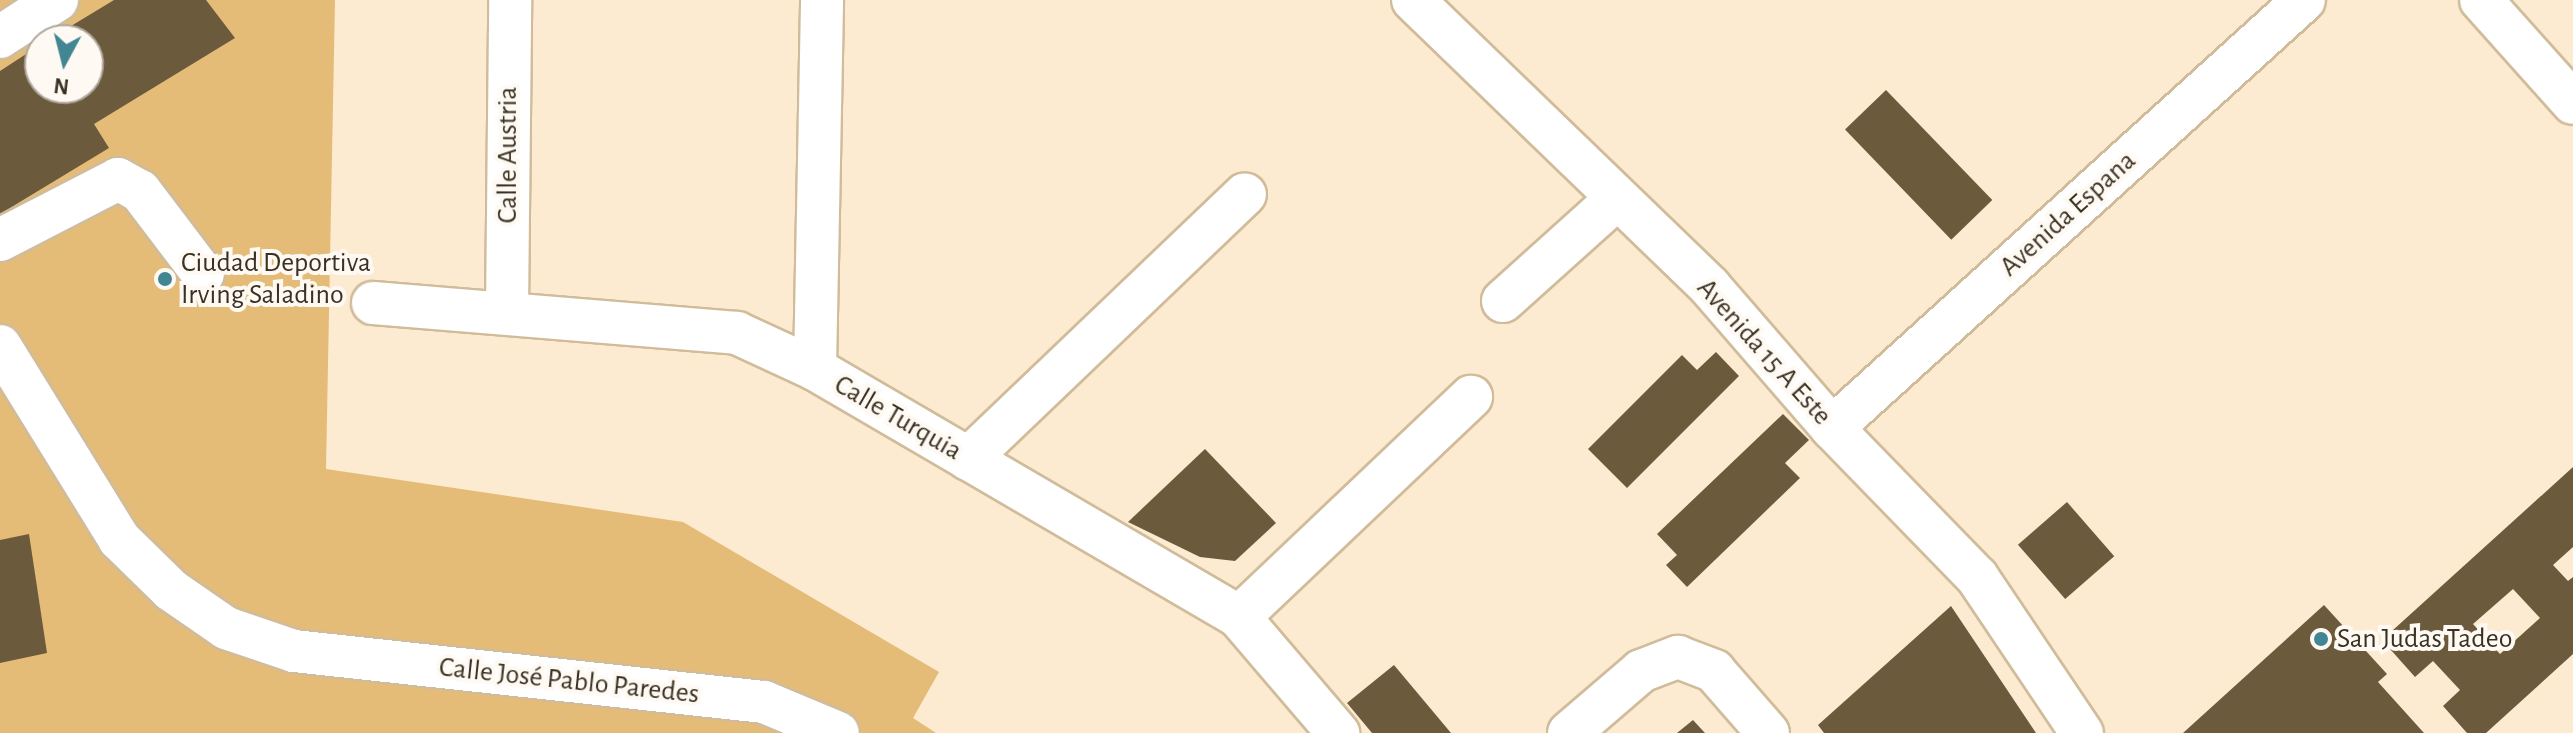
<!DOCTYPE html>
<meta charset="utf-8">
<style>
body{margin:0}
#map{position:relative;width:2573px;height:733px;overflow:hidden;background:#fcebd0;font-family:"Alegreya Sans",sans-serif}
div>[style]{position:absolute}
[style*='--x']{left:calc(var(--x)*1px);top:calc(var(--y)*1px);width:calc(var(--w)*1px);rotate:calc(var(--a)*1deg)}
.green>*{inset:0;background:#e4bc77}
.building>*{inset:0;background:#6c5a3c;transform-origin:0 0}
.roads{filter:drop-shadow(2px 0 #d0bc9b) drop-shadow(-2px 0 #d0bc9b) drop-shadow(0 2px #d0bc9b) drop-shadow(0 -2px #d0bc9b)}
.minor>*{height:42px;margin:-21px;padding:0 21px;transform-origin:21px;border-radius:21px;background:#fff}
.dots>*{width:22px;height:22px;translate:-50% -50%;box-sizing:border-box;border:4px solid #fefaf3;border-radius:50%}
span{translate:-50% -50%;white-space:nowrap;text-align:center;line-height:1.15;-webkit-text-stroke:8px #fefaf3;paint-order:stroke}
.street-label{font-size:28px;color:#393123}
.poi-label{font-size:28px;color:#393123}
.left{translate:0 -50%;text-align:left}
.north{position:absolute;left:24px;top:24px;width:80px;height:80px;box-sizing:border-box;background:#fefaf3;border:2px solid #afaaa0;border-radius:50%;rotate:187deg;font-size:22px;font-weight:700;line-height:32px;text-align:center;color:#393123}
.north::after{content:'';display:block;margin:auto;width:28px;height:36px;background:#428694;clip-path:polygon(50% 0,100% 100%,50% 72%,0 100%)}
</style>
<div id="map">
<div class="green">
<div style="clip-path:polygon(evenodd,0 0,335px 0,326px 469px,683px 522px,939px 672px,913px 718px,936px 733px,0 733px,0 0,40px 40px,88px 40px,88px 88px,40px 88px,40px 40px)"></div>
</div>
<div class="building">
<div style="clip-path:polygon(114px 0,206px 0,235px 38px,94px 124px,109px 148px,0 214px,0 71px,40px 45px,40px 88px,88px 88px,88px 40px,48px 40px)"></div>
<div style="left:1886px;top:90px;width:153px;height:57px;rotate:46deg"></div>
<div style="clip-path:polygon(1716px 352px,1739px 376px,1627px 488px,1588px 449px,1682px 355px,1697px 370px)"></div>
<div style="clip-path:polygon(1783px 414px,1809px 440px,1785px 463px,1800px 478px,1687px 587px,1666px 565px,1677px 555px,1657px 534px)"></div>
<div style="clip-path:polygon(1205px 449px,1276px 523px,1235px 561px,1200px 557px,1128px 522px)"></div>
<div style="clip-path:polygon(evenodd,2573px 467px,2573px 547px,2553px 565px,2568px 581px,2573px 577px,2573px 654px,2486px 733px,2467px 733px,2443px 706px,2460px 690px,2433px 661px,2415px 677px,2382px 640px,2573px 467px,2513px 589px,2540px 618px,2500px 654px,2473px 624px,2513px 589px)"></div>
<div style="left:2067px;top:502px;width:72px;height:65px;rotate:49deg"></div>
<div style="clip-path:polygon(29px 534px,47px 653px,0 663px,0 540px)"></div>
<div style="clip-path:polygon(2324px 605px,2387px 674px,2378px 682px,2424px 733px,2183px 733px)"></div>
<div style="clip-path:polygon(1951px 606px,2036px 733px,1824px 733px,1818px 725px)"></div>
<div style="clip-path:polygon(1394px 665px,1451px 733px,1372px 733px,1347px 703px)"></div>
<div style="clip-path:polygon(1693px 720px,1705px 733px,1677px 733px)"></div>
</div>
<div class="roads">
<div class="minor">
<div style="--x:1413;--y:0;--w:413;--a:44"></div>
<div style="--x:1710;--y:287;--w:186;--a:49.1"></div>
<div style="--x:1832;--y:428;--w:208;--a:45.8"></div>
<div style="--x:1977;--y:577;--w:188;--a:56.1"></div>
<div style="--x:2481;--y:0;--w:138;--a:48.2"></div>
<div style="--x:0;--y:37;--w:68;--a:-33"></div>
<div style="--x:0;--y:240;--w:133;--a:-27.3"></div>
<div style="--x:118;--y:179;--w:25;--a:29"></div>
<div style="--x:140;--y:191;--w:104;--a:52.8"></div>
<div style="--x:1503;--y:301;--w:149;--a:-42"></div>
<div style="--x:373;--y:303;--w:365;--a:4.7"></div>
<div style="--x:737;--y:333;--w:86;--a:24.8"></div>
<div style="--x:815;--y:369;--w:491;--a:30.3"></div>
<div style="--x:1239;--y:617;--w:153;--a:49.5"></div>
<div style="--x:507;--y:310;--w:310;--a:-89.4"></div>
<div style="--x:0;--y:346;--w:227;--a:58.3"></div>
<div style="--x:119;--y:539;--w:73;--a:44.4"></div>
<div style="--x:171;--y:590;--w:67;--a:34.6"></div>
<div style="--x:226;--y:628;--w:72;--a:18.7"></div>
<div style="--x:294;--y:651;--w:473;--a:6.2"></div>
<div style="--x:764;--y:702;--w:80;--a:22.7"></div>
<div style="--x:815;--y:369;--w:369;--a:-88.9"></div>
<div style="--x:1832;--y:428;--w:637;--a:-42.2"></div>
<div style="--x:968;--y:459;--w:383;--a:-43.7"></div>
<div style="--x:1239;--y:617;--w:320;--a:-43.5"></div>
<div style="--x:1569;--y:733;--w:95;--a:-40.7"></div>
<div style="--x:1641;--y:671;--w:40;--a:-21"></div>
<div style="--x:1678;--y:657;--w:39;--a:21"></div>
<div style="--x:1714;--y:671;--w:82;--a:48.9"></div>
</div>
</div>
<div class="dots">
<div style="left:165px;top:279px;background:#428694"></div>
<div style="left:2321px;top:639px;background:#428694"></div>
</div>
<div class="street-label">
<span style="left:508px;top:155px;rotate:-90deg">Calle Austria</span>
<span style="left:2068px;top:214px;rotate:-42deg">Avenida Espana</span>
<span style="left:1764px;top:352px;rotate:48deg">Avenida 15 A Este</span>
<span style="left:898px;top:418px;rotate:30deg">Calle Turquia</span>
<span style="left:569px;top:681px;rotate:6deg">Calle José Pablo Paredes</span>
</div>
<div class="poi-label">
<span class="left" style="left:181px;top:279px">Ciudad Deportiva<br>Irving Saladino</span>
<span class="left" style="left:2337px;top:639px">San Judas Tadeo</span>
</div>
<div class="north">N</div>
</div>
